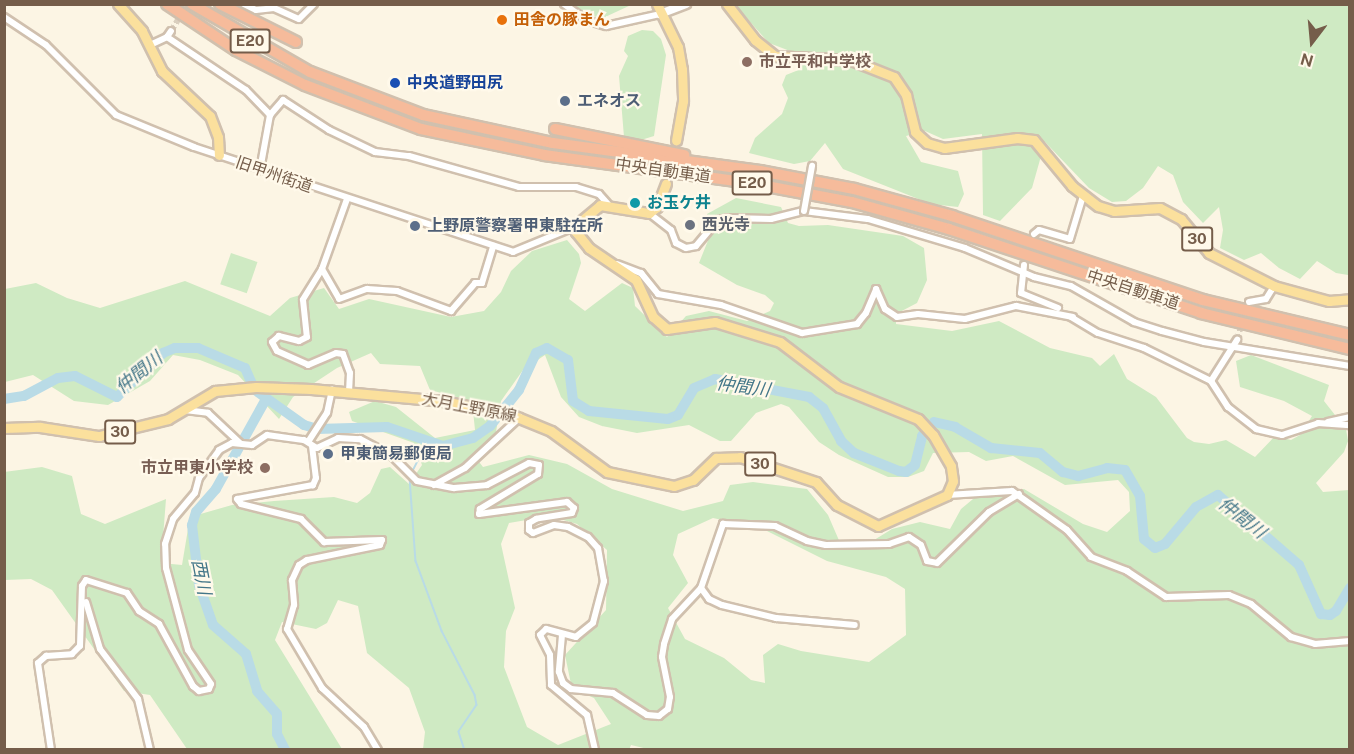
<!DOCTYPE html>
<meta charset="utf-8">
<style>
body{margin:0}
#map{position:relative;width:1354px;height:754px;overflow:hidden;background:#fcf5e4;font-family:"Public Sans","Noto Sans JP",sans-serif}
div>[style]{position:absolute}
[style*='--x']{left:calc(var(--x)*1px);top:calc(var(--y)*1px);width:calc(var(--w)*1px);rotate:calc(var(--a)*1deg)}
.green>*{inset:0;background:#cfeac3;transform-origin:0 0}
.stream>*{height:1.5px;margin:-0.75px;padding:0 0.75px;transform-origin:0.75px;border-radius:0.75px;background:#b9dbe6}
.river>*{height:10px;margin:-5px;padding:0 5px;transform-origin:5px;border-radius:5px;background:#b9dbe6}
.street-tunnel>*{height:6px;margin-top:-3px;transform-origin:0;background:repeating-linear-gradient(90deg,#dacfbe 0 6px,transparent 0 9px)}
.primary-tunnel>*{height:9px;margin-top:-4.5px;transform-origin:0;background:repeating-linear-gradient(90deg,#dacfbe 0 9px,transparent 0 13.5px)}
.roads{filter:drop-shadow(2px 0 #d0c0ae) drop-shadow(-2px 0 #d0c0ae) drop-shadow(0 2px #d0c0ae) drop-shadow(0 -2px #d0c0ae)}
.street>*{height:6px;margin:-3px;padding:0 3px;transform-origin:3px;border-radius:3px;background:#fff}
.secondary>*{height:8px;margin:-4px;padding:0 4px;transform-origin:4px;border-radius:4px;background:#fff}
.primary>*{height:9px;margin:-4.5px;padding:0 4.5px;transform-origin:4.5px;border-radius:4.5px;background:#fbe09d}
.highway>*{height:10px;margin:-5px;padding:0 5px;transform-origin:5px;border-radius:5px;background:#f6bb9b}
.bridges{filter:drop-shadow(2px 0 #d0c0ae) drop-shadow(-2px 0 #d0c0ae) drop-shadow(0 2px #d0c0ae) drop-shadow(0 -2px #d0c0ae)}
.street-bridge>*{height:6px;margin:-3px;padding:0 3px;transform-origin:3px;border-radius:3px;background:#fff}
.dots>*{width:16px;height:16px;translate:-50% -50%;box-sizing:border-box;border:3px solid #fff9ea;border-radius:50%}
span{translate:-50% -50%;white-space:nowrap;text-align:center;line-height:1.15;-webkit-text-stroke:4.5px #fff9ea;paint-order:stroke}
.shield-label span{padding:2px 4px;background:#fff9ea;border:2px solid;border-radius:4px;-webkit-text-stroke-width:0}
.shield-label{font-size:15px;color:#755d4a;font-weight:700}
.food-label{font-size:16px;color:#c56008;font-weight:700}
.left{translate:0 -50%;text-align:left}
.education-label{font-size:16px;color:#785e54;font-weight:700}
.right{translate:-100% -50%;text-align:right}
.transit-label{font-size:16px;color:#164399;font-weight:700}
.service-label{font-size:16px;color:#4e5e75;font-weight:700}
.street-label{font-size:16px;color:#755d4a}
.culture-label{font-size:16px;color:#0d838f;font-weight:700}
.worship-label{font-size:16px;color:#5b616d;font-weight:700}
.water-label{font-size:18px;color:#437688;font-style:italic}
.frame{position:absolute;inset:0;border:6px solid #755d4a;pointer-events:none}
.north{position:absolute;left:1282px;top:12px;width:60px;height:60px;-webkit-text-stroke:4px #fff9ea;paint-order:stroke;rotate:196deg;font-size:16px;font-weight:700;line-height:24px;text-align:center;color:#755d4a}
.north::after{content:'';display:block;margin:auto;width:21px;height:27px;background:#755d4a;clip-path:polygon(50% 0,100% 100%,50% 72%,0 100%)}
</style>
<div id="map">
<div class="green">
<div style="clip-path:polygon(574px 5px,631px 5px,603px 18px,591px 16px)"></div>
<div style="clip-path:polygon(735px 5px,1349px 5px,1349px 272px,1348px 275px,1336px 273px,1317px 261px,1300px 279px,1279px 268px,1261px 253px,1244px 260px,1220px 248px,1223px 230px,1219px 207px,1203px 223px,1183px 202px,1173px 175px,1158px 166px,1143px 188px,1126px 201px,1112px 202px,1089px 188px,1045px 142px,1032px 188px,1000px 221px,983px 215px,982px 134px,943px 139px,925px 131px,906px 136px,921px 162px,958px 171px,964px 194px,958px 207px,931px 204px,843px 169px,825px 143px,810px 161px,794px 164px,749px 153px,755px 138px,782px 114px,788px 98px,782px 85px,786px 75px,801px 69px,790px 51px,769px 43px)"></div>
<div style="clip-path:polygon(642px 30px,653px 31px,661px 39px,666px 55px,654px 136px,641px 140px,624px 137px,619px 76px,628px 56px,624px 51px,628px 36px)"></div>
<div style="clip-path:polygon(evenodd,736px 198px,781px 207px,788px 223px,799px 226px,828px 225px,903px 236px,924px 248px,927px 280px,917px 303px,896px 314px,896px 324px,952px 331px,999px 321px,1050px 348px,1092px 358px,1100px 366px,1114px 354px,1127px 379px,1156px 397px,1187px 438px,1194px 442px,1209px 444px,1226px 440px,1255px 457px,1275px 436px,1291px 440px,1300px 435px,1312px 416px,1284px 401px,1240px 387px,1236px 361px,1251px 355px,1329px 385px,1324px 401px,1346px 429px,1348px 441px,1344px 452px,1316px 483px,1323px 492px,1349px 490px,1349px 749px,652px 750px,631px 745px,629px 750px,423px 749px,425px 732px,409px 688px,367px 653px,358px 606px,338px 600px,327px 623px,316px 629px,282px 622px,275px 640px,342px 749px,187px 749px,150px 695px,124px 691px,52px 590px,31px 579px,5px 580px,4px 472px,42px 467px,72px 476px,81px 514px,105px 524px,166px 499px,161px 563px,182px 565px,190px 517px,232px 505px,274px 501px,334px 497px,357px 503px,370px 493px,381px 469px,390px 467px,409px 484px,422px 465px,414px 443px,352px 421px,349px 412px,375px 401px,396px 407px,435px 438px,475px 430px,472px 401px,430px 390px,420px 366px,380px 364px,371px 353px,337px 368px,293px 397px,279px 419px,238px 375px,200px 360px,173px 355px,150px 381px,108px 405px,74px 401px,33px 375px,5px 382px,5px 289px,36px 283px,67px 298px,100px 308px,185px 281px,270px 316px,290px 298px,324px 288px,339px 309px,369px 299px,451px 317px,484px 311px,501px 292px,511px 271px,532px 251px,567px 240px,579px 254px,581px 263px,569px 299px,585px 311px,622px 283px,633px 288px,635px 306px,667px 337px,686px 316px,709px 311px,747px 321px,770px 311px,774px 303px,765px 295px,737px 285px,699px 263px,709px 238px,707px 214px,736px 198px,545px 355px,561px 397px,579px 417px,602px 426px,637px 433px,689px 425px,720px 441px,731px 441px,756px 413px,781px 404px,789px 407px,819px 442px,839px 455px,888px 477px,908px 477px,924px 471px,933px 453px,969px 452px,986px 461px,1013px 456px,1065px 485px,1118px 480px,1129px 492px,1130px 511px,1107px 532px,1083px 524px,1024px 489px,979px 494px,961px 509px,950px 529px,920px 522px,892px 529px,866px 545px,841px 545px,828px 515px,807px 489px,753px 482px,730px 485px,723px 501px,683px 511px,612px 489px,567px 464px,529px 455px,483px 467px,473px 454px,496px 432px,501px 401px,523px 370px,545px 355px,736px 198px,550px 516px,577px 524px,607px 550px,606px 610px,565px 655px,572px 689px,594px 698px,611px 724px,558px 745px,527px 727px,504px 667px,506px 631px,515px 608px,501px 544px,509px 523px,550px 516px,736px 198px,713px 518px,763px 529px,827px 561px,886px 577px,905px 589px,906px 635px,869px 662px,801px 651px,778px 644px,763px 655px,765px 683px,751px 680px,724px 658px,685px 639px,668px 608px,688px 583px,673px 555px,678px 534px,713px 518px)"></div>
<div style="left:231px;top:253px;width:28px;height:33px;rotate:19deg"></div>
</div>
<div class="stream">
<div style="--x:411;--y:474;--w:36;--a:-63"></div>
<div style="--x:410;--y:478;--w:83;--a:85.9"></div>
<div style="--x:416;--y:561;--w:75;--a:69.6"></div>
<div style="--x:442;--y:631;--w:72;--a:62.7"></div>
<div style="--x:475;--y:695;--w:10;--a:79"></div>
<div style="--x:477;--y:705;--w:32;--a:124"></div>
<div style="--x:459;--y:732;--w:19;--a:72"></div>
</div>
<div class="river">
<div style="--x:4;--y:399;--w:20;--a:-9"></div>
<div style="--x:24;--y:396;--w:38;--a:-28"></div>
<div style="--x:58;--y:378;--w:17;--a:-7"></div>
<div style="--x:75;--y:376;--w:47;--a:26.6"></div>
<div style="--x:117;--y:397;--w:64;--a:-43.7"></div>
<div style="--x:163;--y:353;--w:13;--a:-23"></div>
<div style="--x:175;--y:348;--w:23;--a:0"></div>
<div style="--x:198;--y:348;--w:51;--a:23.1"></div>
<div style="--x:245;--y:368;--w:24;--a:66"></div>
<div style="--x:255;--y:390;--w:60;--a:35.5"></div>
<div style="--x:304;--y:425;--w:14;--a:17"></div>
<div style="--x:317;--y:429;--w:70;--a:-1.6"></div>
<div style="--x:387;--y:427;--w:59;--a:18.7"></div>
<div style="--x:443;--y:446;--w:31;--a:-15"></div>
<div style="--x:473;--y:438;--w:21;--a:-35"></div>
<div style="--x:490;--y:426;--w:46;--a:-51.1"></div>
<div style="--x:519;--y:390;--w:41;--a:-65.3"></div>
<div style="--x:536;--y:353;--w:12;--a:-24"></div>
<div style="--x:547;--y:348;--w:24;--a:30"></div>
<div style="--x:568;--y:360;--w:41;--a:83"></div>
<div style="--x:573;--y:401;--w:19;--a:32"></div>
<div style="--x:589;--y:411;--w:79;--a:5.8"></div>
<div style="--x:668;--y:419;--w:11;--a:-22"></div>
<div style="--x:678;--y:415;--w:31;--a:-59"></div>
<div style="--x:694;--y:388;--w:23;--a:-23"></div>
<div style="--x:715;--y:379;--w:96;--a:10.8"></div>
<div style="--x:809;--y:397;--w:18;--a:38"></div>
<div style="--x:823;--y:408;--w:38;--a:61"></div>
<div style="--x:841;--y:441;--w:18;--a:43"></div>
<div style="--x:854;--y:453;--w:48;--a:21.8"></div>
<div style="--x:899;--y:471;--w:7;--a:8"></div>
<div style="--x:906;--y:472;--w:11;--a:-38"></div>
<div style="--x:915;--y:465;--w:30;--a:-76"></div>
<div style="--x:922;--y:436;--w:18;--a:-49"></div>
<div style="--x:934;--y:422;--w:22;--a:13"></div>
<div style="--x:955;--y:427;--w:42;--a:30.3"></div>
<div style="--x:991;--y:448;--w:49;--a:5.8"></div>
<div style="--x:1040;--y:453;--w:30;--a:40"></div>
<div style="--x:1063;--y:472;--w:16;--a:15"></div>
<div style="--x:1078;--y:476;--w:30;--a:-15"></div>
<div style="--x:1107;--y:468;--w:18;--a:6"></div>
<div style="--x:1125;--y:470;--w:30;--a:60"></div>
<div style="--x:1140;--y:496;--w:43;--a:84.7"></div>
<div style="--x:1144;--y:539;--w:14;--a:39"></div>
<div style="--x:1155;--y:548;--w:11;--a:-22"></div>
<div style="--x:1165;--y:544;--w:48;--a:-50"></div>
<div style="--x:1196;--y:507;--w:25;--a:-29"></div>
<div style="--x:1218;--y:495;--w:107;--a:40.8"></div>
<div style="--x:1299;--y:565;--w:54;--a:65.8"></div>
<div style="--x:1321;--y:614;--w:9;--a:6"></div>
<div style="--x:1330;--y:615;--w:7;--a:-34"></div>
<div style="--x:1336;--y:611;--w:27;--a:-59"></div>
<div style="--x:266;--y:399;--w:103;--a:119.1"></div>
<div style="--x:216;--y:489;--w:30;--a:131"></div>
<div style="--x:196;--y:512;--w:14;--a:107"></div>
<div style="--x:192;--y:525;--w:60;--a:83.3"></div>
<div style="--x:199;--y:585;--w:42;--a:70.7"></div>
<div style="--x:213;--y:625;--w:44;--a:41.3"></div>
<div style="--x:246;--y:654;--w:39;--a:73"></div>
<div style="--x:257;--y:691;--w:30;--a:49"></div>
<div style="--x:277;--y:714;--w:20;--a:90"></div>
<div style="--x:277;--y:734;--w:18;--a:63"></div>
</div>
<div class="street-tunnel">
<div style="--x:171;--y:31;--w:32;--a:-58"></div>
<div style="--x:1237;--y:340;--w:32;--a:-74"></div>
</div>
<div class="primary-tunnel">
<div style="--x:666;--y:184;--w:45;--a:-77.2"></div>
</div>
<div class="roads">
<div class="street">
<div style="--x:244;--y:4;--w:13;--a:27"></div>
<div style="--x:256;--y:10;--w:18;--a:-6"></div>
<div style="--x:274;--y:8;--w:27;--a:24"></div>
<div style="--x:299;--y:19;--w:21;--a:-45"></div>
<div style="--x:564;--y:4;--w:27;--a:36"></div>
<div style="--x:586;--y:20;--w:21;--a:17"></div>
<div style="--x:606;--y:26;--w:55;--a:-12.5"></div>
<div style="--x:4;--y:17;--w:50;--a:33.7"></div>
<div style="--x:46;--y:45;--w:99;--a:45"></div>
<div style="--x:116;--y:115;--w:84;--a:22.3"></div>
<div style="--x:194;--y:147;--w:336;--a:18.2"></div>
<div style="--x:513;--y:252;--w:66;--a:-22.3"></div>
<div style="--x:167;--y:37;--w:95;--a:33.9"></div>
<div style="--x:246;--y:90;--w:35;--a:46"></div>
<div style="--x:270;--y:115;--w:56;--a:100.3"></div>
<div style="--x:150;--y:45;--w:19;--a:-25"></div>
<div style="--x:167;--y:37;--w:7;--a:-56"></div>
<div style="--x:270;--y:115;--w:20;--a:-49"></div>
<div style="--x:283;--y:100;--w:55;--a:33.1"></div>
<div style="--x:329;--y:130;--w:51;--a:25.6"></div>
<div style="--x:375;--y:152;--w:34;--a:7"></div>
<div style="--x:409;--y:156;--w:114;--a:15.7"></div>
<div style="--x:519;--y:187;--w:57;--a:0"></div>
<div style="--x:576;--y:187;--w:24;--a:17"></div>
<div style="--x:599;--y:194;--w:13;--a:48"></div>
<div style="--x:347;--y:199;--w:74;--a:109.7"></div>
<div style="--x:322;--y:269;--w:36;--a:122"></div>
<div style="--x:303;--y:300;--w:37;--a:84"></div>
<div style="--x:307;--y:337;--w:9;--a:153"></div>
<div style="--x:299;--y:341;--w:21;--a:-166"></div>
<div style="--x:279;--y:336;--w:9;--a:139"></div>
<div style="--x:272;--y:342;--w:10;--a:61"></div>
<div style="--x:277;--y:351;--w:34;--a:24"></div>
<div style="--x:308;--y:365;--w:30;--a:-23"></div>
<div style="--x:336;--y:353;--w:7;--a:8"></div>
<div style="--x:343;--y:354;--w:20;--a:70"></div>
<div style="--x:350;--y:373;--w:18;--a:93"></div>
<div style="--x:649;--y:213;--w:28;--a:38"></div>
<div style="--x:671;--y:230;--w:14;--a:69"></div>
<div style="--x:676;--y:243;--w:11;--a:27"></div>
<div style="--x:686;--y:248;--w:10;--a:-11"></div>
<div style="--x:696;--y:246;--w:34;--a:-50"></div>
<div style="--x:718;--y:220;--w:10;--a:-11"></div>
<div style="--x:728;--y:218;--w:43;--a:1.3"></div>
<div style="--x:771;--y:219;--w:34;--a:-14"></div>
<div style="--x:804;--y:211;--w:64;--a:7.1"></div>
<div style="--x:868;--y:219;--w:101;--a:16.6"></div>
<div style="--x:965;--y:248;--w:75;--a:22.8"></div>
<div style="--x:1034;--y:277;--w:38;--a:14"></div>
<div style="--x:1071;--y:286;--w:73;--a:29.7"></div>
<div style="--x:1134;--y:322;--w:29;--a:18"></div>
<div style="--x:1162;--y:331;--w:43;--a:14.7"></div>
<div style="--x:1204;--y:342;--w:148;--a:9.3"></div>
<div style="--x:1034;--y:234;--w:6;--a:-39"></div>
<div style="--x:1039;--y:230;--w:32;--a:16"></div>
<div style="--x:1070;--y:239;--w:45;--a:-73.2"></div>
<div style="--x:617;--y:264;--w:26;--a:21"></div>
<div style="--x:641;--y:273;--w:27;--a:51"></div>
<div style="--x:658;--y:294;--w:64;--a:9.9"></div>
<div style="--x:721;--y:305;--w:86;--a:19.1"></div>
<div style="--x:802;--y:333;--w:56;--a:-9.3"></div>
<div style="--x:857;--y:324;--w:14;--a:-51"></div>
<div style="--x:866;--y:313;--w:26;--a:-67"></div>
<div style="--x:876;--y:289;--w:22;--a:66"></div>
<div style="--x:885;--y:309;--w:14;--a:34"></div>
<div style="--x:897;--y:317;--w:21;--a:-8"></div>
<div style="--x:918;--y:314;--w:47;--a:6.1"></div>
<div style="--x:965;--y:319;--w:53;--a:-14.3"></div>
<div style="--x:1016;--y:306;--w:58;--a:10.9"></div>
<div style="--x:1024;--y:265;--w:28;--a:96"></div>
<div style="--x:1021;--y:293;--w:40;--a:22"></div>
<div style="--x:322;--y:269;--w:34;--a:60"></div>
<div style="--x:339;--y:299;--w:30;--a:-20"></div>
<div style="--x:367;--y:289;--w:30;--a:4"></div>
<div style="--x:397;--y:291;--w:58;--a:20.3"></div>
<div style="--x:451;--y:311;--w:37;--a:-49"></div>
<div style="--x:475;--y:283;--w:7;--a:0"></div>
<div style="--x:482;--y:283;--w:39;--a:-73"></div>
<div style="--x:1249;--y:302;--w:17;--a:-10"></div>
<div style="--x:1266;--y:299;--w:15;--a:-58"></div>
<div style="--x:1071;--y:317;--w:31;--a:31"></div>
<div style="--x:1098;--y:333;--w:48;--a:18.1"></div>
<div style="--x:1144;--y:348;--w:75;--a:26.2"></div>
<div style="--x:1211;--y:381;--w:31;--a:57"></div>
<div style="--x:1228;--y:407;--w:36;--a:38"></div>
<div style="--x:1256;--y:429;--w:27;--a:13"></div>
<div style="--x:1282;--y:435;--w:38;--a:-18"></div>
<div style="--x:1318;--y:423;--w:32;--a:4"></div>
<div style="--x:1211;--y:381;--w:49;--a:-57.6"></div>
<div style="--x:185;--y:410;--w:23;--a:7"></div>
<div style="--x:208;--y:413;--w:44;--a:43.2"></div>
<div style="--x:1328;--y:422;--w:23;--a:-13"></div>
<div style="--x:308;--y:442;--w:35;--a:-57"></div>
<div style="--x:327;--y:413;--w:24;--a:-78"></div>
<div style="--x:312;--y:446;--w:32;--a:83"></div>
<div style="--x:316;--y:478;--w:8;--a:113"></div>
<div style="--x:313;--y:485;--w:77;--a:169.6"></div>
<div style="--x:237;--y:499;--w:6;--a:51"></div>
<div style="--x:241;--y:504;--w:62;--a:14"></div>
<div style="--x:301;--y:519;--w:33;--a:45"></div>
<div style="--x:324;--y:542;--w:58;--a:-2"></div>
<div style="--x:382;--y:540;--w:5;--a:112"></div>
<div style="--x:380;--y:545;--w:75;--a:168.4"></div>
<div style="--x:307;--y:560;--w:9;--a:148"></div>
<div style="--x:299;--y:565;--w:17;--a:115"></div>
<div style="--x:292;--y:580;--w:25;--a:85"></div>
<div style="--x:294;--y:605;--w:25;--a:106"></div>
<div style="--x:287;--y:629;--w:69;--a:59.3"></div>
<div style="--x:322;--y:688;--w:57;--a:42.9"></div>
<div style="--x:364;--y:727;--w:27;--a:59"></div>
<div style="--x:434;--y:485;--w:35;--a:-29"></div>
<div style="--x:465;--y:468;--w:75;--a:-42.8"></div>
<div style="--x:947;--y:495;--w:65;--a:-3.5"></div>
<div style="--x:1012;--y:491;--w:67;--a:35.3"></div>
<div style="--x:1067;--y:530;--w:36;--a:48"></div>
<div style="--x:1091;--y:557;--w:39;--a:21"></div>
<div style="--x:1127;--y:571;--w:47;--a:33.7"></div>
<div style="--x:1166;--y:597;--w:63;--a:-1.8"></div>
<div style="--x:1229;--y:595;--w:24;--a:22"></div>
<div style="--x:1251;--y:604;--w:52;--a:39.5"></div>
<div style="--x:1291;--y:637;--w:25;--a:16"></div>
<div style="--x:1315;--y:644;--w:35;--a:-5"></div>
<div style="--x:701;--y:588;--w:14;--a:54"></div>
<div style="--x:709;--y:599;--w:14;--a:25"></div>
<div style="--x:722;--y:605;--w:56;--a:13.5"></div>
<div style="--x:776;--y:618;--w:79;--a:5.1"></div>
<div style="--x:86;--y:602;--w:49;--a:73.4"></div>
<div style="--x:100;--y:649;--w:63;--a:52.8"></div>
<div style="--x:138;--y:699;--w:52;--a:76.8"></div>
<div style="--x:562;--y:635;--w:37;--a:95"></div>
<div style="--x:559;--y:672;--w:12;--a:70"></div>
<div style="--x:563;--y:683;--w:10;--a:37"></div>
<div style="--x:571;--y:689;--w:42;--a:5.4"></div>
<div style="--x:613;--y:693;--w:40;--a:32.9"></div>
<div style="--x:647;--y:715;--w:12;--a:5"></div>
<div style="--x:659;--y:716;--w:11;--a:-38"></div>
<div style="--x:668;--y:709;--w:12;--a:-81"></div>
<div style="--x:670;--y:697;--w:41;--a:-101.3"></div>
<div style="--x:662;--y:657;--w:13;--a:-81"></div>
<div style="--x:664;--y:644;--w:26;--a:-72"></div>
<div style="--x:672;--y:619;--w:42;--a:-46.9"></div>
<div style="--x:701;--y:588;--w:68;--a:-71"></div>
<div style="--x:723;--y:524;--w:52;--a:2.2"></div>
<div style="--x:775;--y:526;--w:35;--a:25"></div>
<div style="--x:807;--y:541;--w:19;--a:12"></div>
<div style="--x:826;--y:545;--w:63;--a:-0.9"></div>
<div style="--x:889;--y:544;--w:21;--a:-19"></div>
<div style="--x:909;--y:537;--w:14;--a:34"></div>
<div style="--x:921;--y:545;--w:17;--a:69"></div>
<div style="--x:927;--y:561;--w:10;--a:11"></div>
<div style="--x:937;--y:563;--w:73;--a:-44.4"></div>
<div style="--x:989;--y:512;--w:35;--a:-31"></div>
<div style="--x:51;--y:750;--w:88;--a:-98.5"></div>
<div style="--x:38;--y:663;--w:11;--a:-41"></div>
<div style="--x:46;--y:656;--w:26;--a:-4"></div>
<div style="--x:72;--y:654;--w:11;--a:-45"></div>
<div style="--x:80;--y:646;--w:60;--a:-88.1"></div>
<div style="--x:82;--y:586;--w:7;--a:-56"></div>
<div style="--x:86;--y:580;--w:43;--a:17.6"></div>
<div style="--x:127;--y:593;--w:22;--a:56"></div>
<div style="--x:139;--y:611;--w:24;--a:33"></div>
<div style="--x:159;--y:624;--w:71;--a:61.3"></div>
<div style="--x:193;--y:686;--w:8;--a:40"></div>
<div style="--x:199;--y:691;--w:10;--a:-11"></div>
<div style="--x:209;--y:689;--w:5;--a:-68"></div>
<div style="--x:211;--y:684;--w:41;--a:-124.1"></div>
<div style="--x:188;--y:650;--w:85;--a:-105"></div>
<div style="--x:166;--y:568;--w:24;--a:-92"></div>
<div style="--x:165;--y:544;--w:26;--a:-72"></div>
<div style="--x:173;--y:519;--w:34;--a:-50"></div>
<div style="--x:195;--y:493;--w:16;--a:-75"></div>
<div style="--x:199;--y:478;--w:34;--a:-54"></div>
<div style="--x:219;--y:450;--w:15;--a:-28"></div>
<div style="--x:232;--y:443;--w:20;--a:6"></div>
<div style="--x:252;--y:445;--w:18;--a:-34"></div>
<div style="--x:267;--y:435;--w:37;--a:8"></div>
<div style="--x:304;--y:440;--w:15;--a:32"></div>
<div style="--x:317;--y:448;--w:23;--a:-25"></div>
<div style="--x:338;--y:438;--w:22;--a:3"></div>
<div style="--x:360;--y:439;--w:36;--a:28"></div>
<div style="--x:392;--y:456;--w:35;--a:45"></div>
<div style="--x:417;--y:481;--w:38;--a:11"></div>
<div style="--x:454;--y:488;--w:33;--a:-5"></div>
<div style="--x:487;--y:485;--w:47;--a:-27.6"></div>
<div style="--x:529;--y:463;--w:10;--a:11"></div>
<div style="--x:539;--y:465;--w:9;--a:96"></div>
<div style="--x:538;--y:474;--w:68;--a:148.9"></div>
<div style="--x:480;--y:509;--w:5;--a:101"></div>
<div style="--x:479;--y:514;--w:89;--a:-7.8"></div>
<div style="--x:567;--y:502;--w:9;--a:41"></div>
<div style="--x:574;--y:508;--w:5;--a:112"></div>
<div style="--x:572;--y:513;--w:36;--a:171"></div>
<div style="--x:536;--y:519;--w:8;--a:150"></div>
<div style="--x:529;--y:523;--w:7;--a:90"></div>
<div style="--x:529;--y:530;--w:5;--a:37"></div>
<div style="--x:533;--y:533;--w:22;--a:-21"></div>
<div style="--x:554;--y:525;--w:14;--a:8"></div>
<div style="--x:568;--y:527;--w:22;--a:27"></div>
<div style="--x:588;--y:537;--w:15;--a:48"></div>
<div style="--x:598;--y:548;--w:34;--a:80"></div>
<div style="--x:604;--y:581;--w:43;--a:104.7"></div>
<div style="--x:593;--y:623;--w:22;--a:141"></div>
<div style="--x:576;--y:637;--w:31;--a:-165"></div>
<div style="--x:546;--y:629;--w:8;--a:135"></div>
<div style="--x:540;--y:635;--w:22;--a:63"></div>
<div style="--x:550;--y:655;--w:30;--a:88"></div>
<div style="--x:551;--y:685;--w:47;--a:39.8"></div>
<div style="--x:587;--y:715;--w:36;--a:77"></div>
</div>
<div class="secondary">
<div style="--x:660;--y:14;--w:28;--a:-21"></div>
</div>
<div class="primary">
<div style="--x:118;--y:4;--w:36;--a:48"></div>
<div style="--x:142;--y:31;--w:45;--a:63.4"></div>
<div style="--x:162;--y:71;--w:66;--a:43.2"></div>
<div style="--x:210;--y:116;--w:22;--a:69"></div>
<div style="--x:218;--y:137;--w:18;--a:87"></div>
<div style="--x:657;--y:4;--w:48;--a:64"></div>
<div style="--x:678;--y:47;--w:22;--a:80"></div>
<div style="--x:682;--y:69;--w:32;--a:88"></div>
<div style="--x:683;--y:101;--w:40;--a:100"></div>
<div style="--x:727;--y:4;--w:46;--a:52.1"></div>
<div style="--x:755;--y:40;--w:26;--a:39"></div>
<div style="--x:775;--y:56;--w:76;--a:3"></div>
<div style="--x:851;--y:60;--w:46;--a:21.6"></div>
<div style="--x:894;--y:77;--w:22;--a:56"></div>
<div style="--x:906;--y:95;--w:38;--a:76"></div>
<div style="--x:915;--y:132;--w:16;--a:43"></div>
<div style="--x:927;--y:143;--w:18;--a:16"></div>
<div style="--x:944;--y:148;--w:74;--a:-7.8"></div>
<div style="--x:1017;--y:138;--w:17;--a:7"></div>
<div style="--x:1034;--y:140;--w:60;--a:50.4"></div>
<div style="--x:1072;--y:186;--w:33;--a:38"></div>
<div style="--x:1098;--y:206;--w:17;--a:17"></div>
<div style="--x:1114;--y:211;--w:46;--a:-3.7"></div>
<div style="--x:1160;--y:208;--w:24;--a:28"></div>
<div style="--x:1181;--y:219;--w:44;--a:50.5"></div>
<div style="--x:1209;--y:253;--w:73;--a:26.9"></div>
<div style="--x:1274;--y:286;--w:57;--a:15.3"></div>
<div style="--x:1329;--y:301;--w:21;--a:-5"></div>
<div style="--x:4;--y:428;--w:36;--a:-2"></div>
<div style="--x:40;--y:427;--w:60;--a:8.7"></div>
<div style="--x:99;--y:436;--w:71;--a:-13.8"></div>
<div style="--x:168;--y:419;--w:55;--a:-30.8"></div>
<div style="--x:215;--y:391;--w:41;--a:-5.6"></div>
<div style="--x:256;--y:387;--w:55;--a:2.1"></div>
<div style="--x:311;--y:389;--w:133;--a:5.2"></div>
<div style="--x:443;--y:401;--w:70;--a:11.5"></div>
<div style="--x:512;--y:415;--w:42;--a:22.3"></div>
<div style="--x:551;--y:431;--w:69;--a:36.2"></div>
<div style="--x:607;--y:472;--w:68;--a:11.8"></div>
<div style="--x:674;--y:486;--w:20;--a:-18"></div>
<div style="--x:693;--y:480;--w:32;--a:-44"></div>
<div style="--x:716;--y:458;--w:24;--a:-2"></div>
<div style="--x:740;--y:457;--w:80;--a:18.2"></div>
<div style="--x:816;--y:482;--w:31;--a:48"></div>
<div style="--x:837;--y:505;--w:46;--a:27.1"></div>
<div style="--x:878;--y:526;--w:76;--a:-24.2"></div>
<div style="--x:947;--y:495;--w:15;--a:-67"></div>
<div style="--x:953;--y:481;--w:15;--a:-98"></div>
<div style="--x:951;--y:466;--w:36;--a:-120"></div>
<div style="--x:933;--y:435;--w:22;--a:-133"></div>
<div style="--x:918;--y:419;--w:85;--a:-157.9"></div>
<div style="--x:839;--y:387;--w:74;--a:-142.7"></div>
<div style="--x:780;--y:342;--w:68;--a:-162.9"></div>
<div style="--x:715;--y:322;--w:49;--a:171.7"></div>
<div style="--x:667;--y:329;--w:18;--a:-139"></div>
<div style="--x:653;--y:317;--w:41;--a:-114.7"></div>
<div style="--x:636;--y:280;--w:57;--a:-145.8"></div>
<div style="--x:589;--y:248;--w:21;--a:-129"></div>
<div style="--x:576;--y:232;--w:5;--a:-112"></div>
<div style="--x:574;--y:227;--w:34;--a:-40"></div>
<div style="--x:600;--y:205;--w:50;--a:9.3"></div>
<div style="--x:649;--y:213;--w:10;--a:-37"></div>
<div style="--x:657;--y:207;--w:25;--a:-69"></div>
</div>
<div class="highway">
<div style="--x:167;--y:4;--w:83;--a:33.7"></div>
<div style="--x:236;--y:50;--w:77;--a:26.9"></div>
<div style="--x:305;--y:85;--w:124;--a:20.8"></div>
<div style="--x:421;--y:129;--w:126;--a:11.9"></div>
<div style="--x:544;--y:155;--w:203;--a:7.7"></div>
<div style="--x:745;--y:182;--w:109;--a:10.6"></div>
<div style="--x:852;--y:202;--w:101;--a:15.6"></div>
<div style="--x:949;--y:229;--w:266;--a:18.4"></div>
<div style="--x:1201;--y:313;--w:153;--a:13.6"></div>
<div style="--x:192;--y:4;--w:136;--a:30"></div>
<div style="--x:310;--y:72;--w:121;--a:20.8"></div>
<div style="--x:423;--y:115;--w:133;--a:12.2"></div>
<div style="--x:553;--y:143;--w:209;--a:7.7"></div>
<div style="--x:760;--y:171;--w:96;--a:10.8"></div>
<div style="--x:854;--y:189;--w:102;--a:15.4"></div>
<div style="--x:952;--y:216;--w:265;--a:18.5"></div>
<div style="--x:1203;--y:300;--w:151;--a:13.4"></div>
<div style="--x:220;--y:4;--w:85;--a:26.6"></div>
<div style="--x:555;--y:129;--w:132;--a:11.4"></div>
</div>
</div>
<div class="bridges">
<div class="street-bridge">
<div style="--x:804;--y:211;--w:46;--a:-79.9"></div>
</div>
</div>
<div class="dots">
<div style="left:502px;top:20px;background:#e8710a"></div>
<div style="left:747px;top:62px;background:#8d6e63"></div>
<div style="left:395px;top:83px;background:#1a4fb4"></div>
<div style="left:565px;top:101px;background:#5c6f8a"></div>
<div style="left:635px;top:203px;background:#0f9aa8"></div>
<div style="left:690px;top:225px;background:#6b7280"></div>
<div style="left:415px;top:226px;background:#5c6f8a"></div>
<div style="left:328px;top:454px;background:#5c6f8a"></div>
<div style="left:265px;top:468px;background:#8d6e63"></div>
</div>
<div class="shield-label">
<span style="left:250px;top:41px">E20</span>
<span style="left:752px;top:183px">E20</span>
<span style="left:1197px;top:239px">30</span>
<span style="left:120px;top:432px">30</span>
<span style="left:760px;top:464px">30</span>
</div>
<div class="food-label">
<span class="left" style="left:514px;top:20px">田舎の豚まん</span>
</div>
<div class="education-label">
<span class="left" style="left:759px;top:62px">市立平和中学校</span>
<span class="right" style="left:253px;top:468px">市立甲東小学校</span>
</div>
<div class="transit-label">
<span class="left" style="left:407px;top:83px">中央道野田尻</span>
</div>
<div class="service-label">
<span class="left" style="left:577px;top:101px">エネオス</span>
<span class="left" style="left:427px;top:226px">上野原警察署甲東駐在所</span>
<span class="left" style="left:340px;top:454px">甲東簡易郵便局</span>
</div>
<div class="street-label">
<span style="left:663px;top:171px;rotate:8deg">中央自動車道</span>
<span style="left:274px;top:175px;rotate:19deg">旧甲州街道</span>
<span style="left:1133px;top:290px;rotate:18deg">中央自動車道</span>
<span style="left:469px;top:408px;rotate:11deg">大月上野原線</span>
</div>
<div class="culture-label">
<span class="left" style="left:647px;top:203px">お玉ケ井</span>
</div>
<div class="worship-label">
<span class="left" style="left:702px;top:225px">西光寺</span>
</div>
<div class="water-label">
<span style="left:139px;top:373px;rotate:-39deg">仲間川</span>
<span style="left:743px;top:387px;rotate:8deg">仲間川</span>
<span style="left:1242px;top:518px;rotate:38deg">仲間川</span>
<span style="left:201px;top:577px;rotate:79deg">西川</span>
</div>
<div class="frame"></div>
<div class="north">N</div>
</div>
